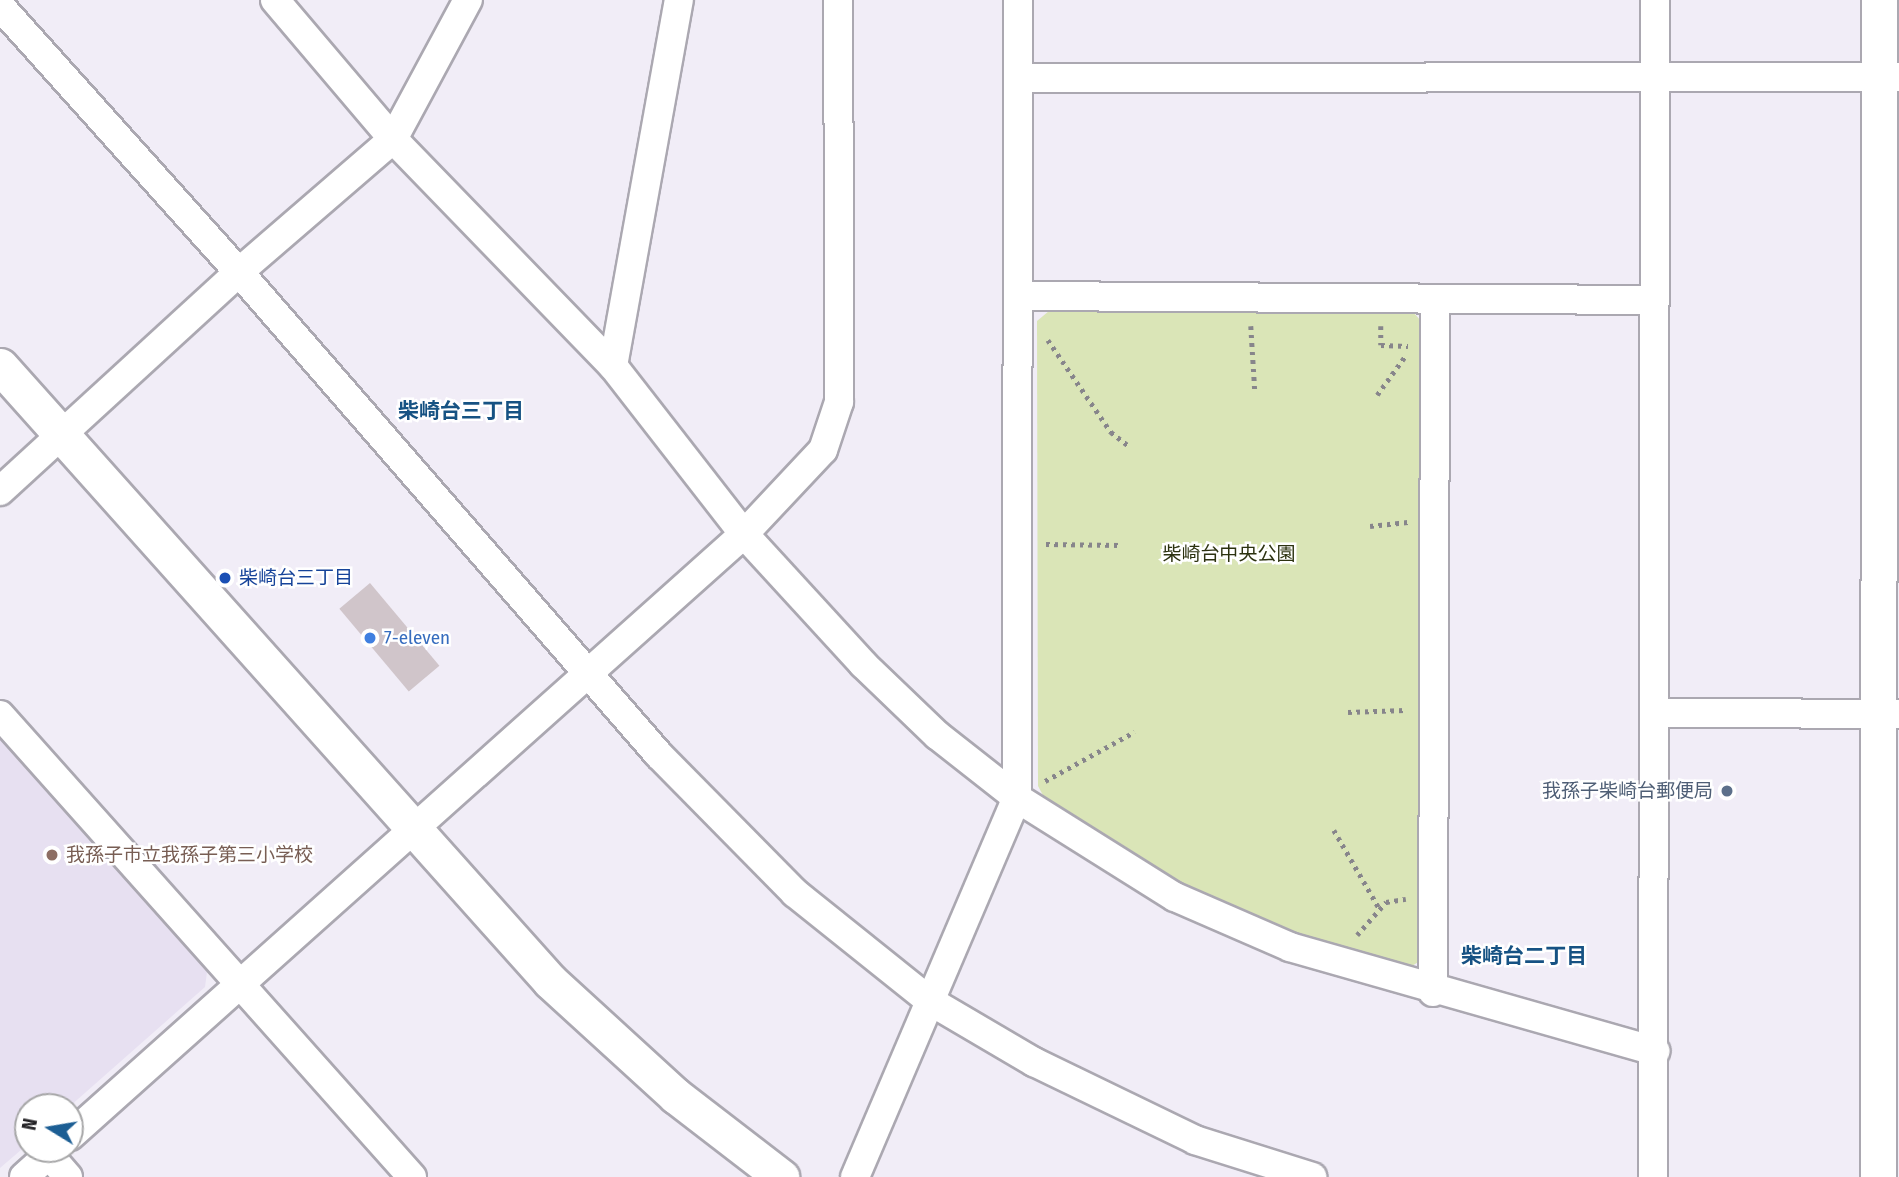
<!DOCTYPE html>
<meta charset="utf-8">
<style>
body{margin:0}
#map{position:relative;width:1899px;height:1177px;overflow:hidden;background:#f1edf7;font-family:"Fira Sans Condensed","Noto Sans JP",sans-serif}
div>[style]{position:absolute}
[style*='--x']{left:calc(var(--x)*1px);top:calc(var(--y)*1px);width:calc(var(--w)*1px);rotate:calc(var(--a)*1deg)}
.built>*{inset:0;background:#e7e0f1}
.green>*{inset:0;background:#dae5b7}
.building>*{inset:0;background:#d0c5ca;transform-origin:0 0}
.path>*{height:4.5px;margin-top:-2.25px;transform-origin:0;background:repeating-linear-gradient(90deg,#87858b 0 3.5px,transparent 0 8.5px)}
.roads{filter:drop-shadow(2px 0 #aba8b1) drop-shadow(-2px 0 #aba8b1) drop-shadow(0 2px #aba8b1) drop-shadow(0 -2px #aba8b1)}
.minor>*{height:28px;margin:-14px;padding:0 14px;transform-origin:14px;border-radius:14px;background:#fff}
.tertiary>*{height:35px;margin:-17.5px;padding:0 17.5px;transform-origin:17.5px;border-radius:17.5px;background:#fff}
.dots>*{width:19px;height:19px;translate:-50% -50%;box-sizing:border-box;border:4px solid #fff;border-radius:50%}
span{translate:-50% -50%;white-space:nowrap;text-align:center;line-height:1.15;-webkit-text-stroke:5px #fff;paint-order:stroke}
.park-label{font-size:19px;color:#2c3210}
.transit-label{font-size:19px;color:#164399}
.left{translate:0 -50%;text-align:left}
.shop-label{font-size:19px;color:#366cbe}
.service-label{font-size:19px;color:#4e5e75}
.right{translate:-100% -50%;text-align:right}
.education-label{font-size:19px;color:#785e54}
.neighbourhood-label{font-size:21px;color:#165283;font-weight:700}
.north{position:absolute;left:14px;top:1093px;width:70px;height:70px;box-sizing:border-box;background:#fff;border:2px solid #a7a7a8;border-radius:50%;rotate:281deg;font-size:19px;font-weight:700;line-height:28px;text-align:center;color:#232225}
.north::after{content:'';display:block;margin:auto;width:24px;height:32px;background:#1c5e94;clip-path:polygon(50% 0,100% 100%,50% 72%,0 100%)}
</style>
<div id="map">
<div class="built">
<div style="clip-path:polygon(0 738px,207px 972px,205px 987px,69px 1107px,28px 1107px,28px 1144px,0 1168px)"></div>
</div>
<div class="green">
<div style="clip-path:polygon(1049px 311px,1413px 312px,1422px 322px,1420px 961px,1407px 969px,1296px 933px,1185px 886px,1080px 826px,1045px 799px,1038px 786px,1037px 321px)"></div>
</div>
<div class="building">
<div style="left:370px;top:583px;width:108px;height:40px;rotate:50deg"></div>
</div>
<div class="path">
<div style="--x:1251;--y:326;--w:65;--a:86.5"></div>
<div style="--x:1381;--y:326;--w:19;--a:90"></div>
<div style="--x:1381;--y:345;--w:27;--a:2"></div>
<div style="--x:1048;--y:340;--w:112;--a:55.6"></div>
<div style="--x:1111;--y:432;--w:24;--a:38"></div>
<div style="--x:1377;--y:395;--w:49;--a:-54.1"></div>
<div style="--x:1370;--y:526;--w:38;--a:-6"></div>
<div style="--x:1046;--y:544;--w:74;--a:0.8"></div>
<div style="--x:1348;--y:712;--w:57;--a:-2"></div>
<div style="--x:1045;--y:781;--w:102;--a:-28.8"></div>
<div style="--x:1334;--y:830;--w:90;--a:60"></div>
<div style="--x:1357;--y:935;--w:44;--a:-48.7"></div>
<div style="--x:1386;--y:902;--w:20;--a:-9"></div>
</div>
<div class="roads">
<div class="minor">
<div style="--x:275;--y:0;--w:182;--a:49.7"></div>
<div style="--x:393;--y:139;--w:158;--a:-61.7"></div>
<div style="--x:0;--y:6;--w:358;--a:48.1"></div>
<div style="--x:239;--y:272;--w:640;--a:48.99"></div>
<div style="--x:659;--y:755;--w:194;--a:45.4"></div>
<div style="--x:795;--y:893;--w:173;--a:38.7"></div>
<div style="--x:930;--y:1001;--w:121;--a:30.4"></div>
<div style="--x:1034;--y:1062;--w:179;--a:25.8"></div>
<div style="--x:1195;--y:1140;--w:123;--a:17.5"></div>
<div style="--x:1018;--y:78;--w:881;--a:-0.07"></div>
<div style="--x:1018;--y:296;--w:636;--a:0.36"></div>
<div style="--x:613;--y:366;--w:372;--a:-79.8"></div>
<div style="--x:0;--y:491;--w:324;--a:-42.5"></div>
<div style="--x:239;--y:272;--w:203;--a:-40.8"></div>
<div style="--x:393;--y:139;--w:316;--a:45.9"></div>
<div style="--x:613;--y:366;--w:213;--a:52.1"></div>
<div style="--x:744;--y:534;--w:176;--a:47.5"></div>
<div style="--x:863;--y:664;--w:103;--a:43.8"></div>
<div style="--x:937;--y:735;--w:102;--a:38.2"></div>
<div style="--x:1017;--y:798;--w:798;--a:-89.93"></div>
<div style="--x:1655;--y:713;--w:244;--a:0.2"></div>
<div style="--x:0;--y:715;--w:619;--a:48.27"></div>
<div style="--x:1433;--y:992;--w:693;--a:-89.83"></div>
<div style="--x:70;--y:1136;--w:904;--a:-41.77"></div>
<div style="--x:744;--y:534;--w:115;--a:-46.8"></div>
<div style="--x:823;--y:450;--w:51;--a:-71.6"></div>
<div style="--x:839;--y:402;--w:402;--a:-90.1"></div>
<div style="--x:49;--y:1155;--w:29;--a:49"></div>
<div style="--x:24;--y:1177;--w:42;--a:-42.1"></div>
<div style="--x:855;--y:1177;--w:412;--a:-66.9"></div>
<div style="--x:1017;--y:798;--w:186;--a:32.1"></div>
<div style="--x:1175;--y:897;--w:125;--a:23.5"></div>
<div style="--x:1290;--y:947;--w:380;--a:15.9"></div>
<div style="--x:1653;--y:1177;--w:1177;--a:-89.9"></div>
</div>
<div class="tertiary">
<div style="--x:0;--y:366;--w:825;--a:48.19"></div>
<div style="--x:550;--y:981;--w:171;--a:42.4"></div>
<div style="--x:676;--y:1096;--w:133;--a:37.6"></div>
<div style="--x:1878;--y:1177;--w:1177;--a:-89.95"></div>
</div>
</div>
<div class="dots">
<div style="left:225px;top:578px;background:#1a4fb4"></div>
<div style="left:370px;top:638px;background:#3f7fe0"></div>
<div style="left:1727px;top:791px;background:#5c6f8a"></div>
<div style="left:52px;top:855px;background:#8d6e63"></div>
</div>
<div class="park-label">
<span style="left:1229px;top:554px">柴崎台中央公園</span>
</div>
<div class="transit-label">
<span class="left" style="left:239px;top:578px">柴崎台三丁目</span>
</div>
<div class="shop-label">
<span class="left" style="left:384px;top:638px">7-eleven</span>
</div>
<div class="service-label">
<span class="right" style="left:1713px;top:791px">我孫子柴崎台郵便局</span>
</div>
<div class="education-label">
<span class="left" style="left:66px;top:855px">我孫子市立我孫子第三小学校</span>
</div>
<div class="neighbourhood-label">
<span style="left:461px;top:411px">柴崎台三丁目</span>
<span style="left:1524px;top:956px">柴崎台二丁目</span>
</div>
<div class="north">N</div>
</div>
